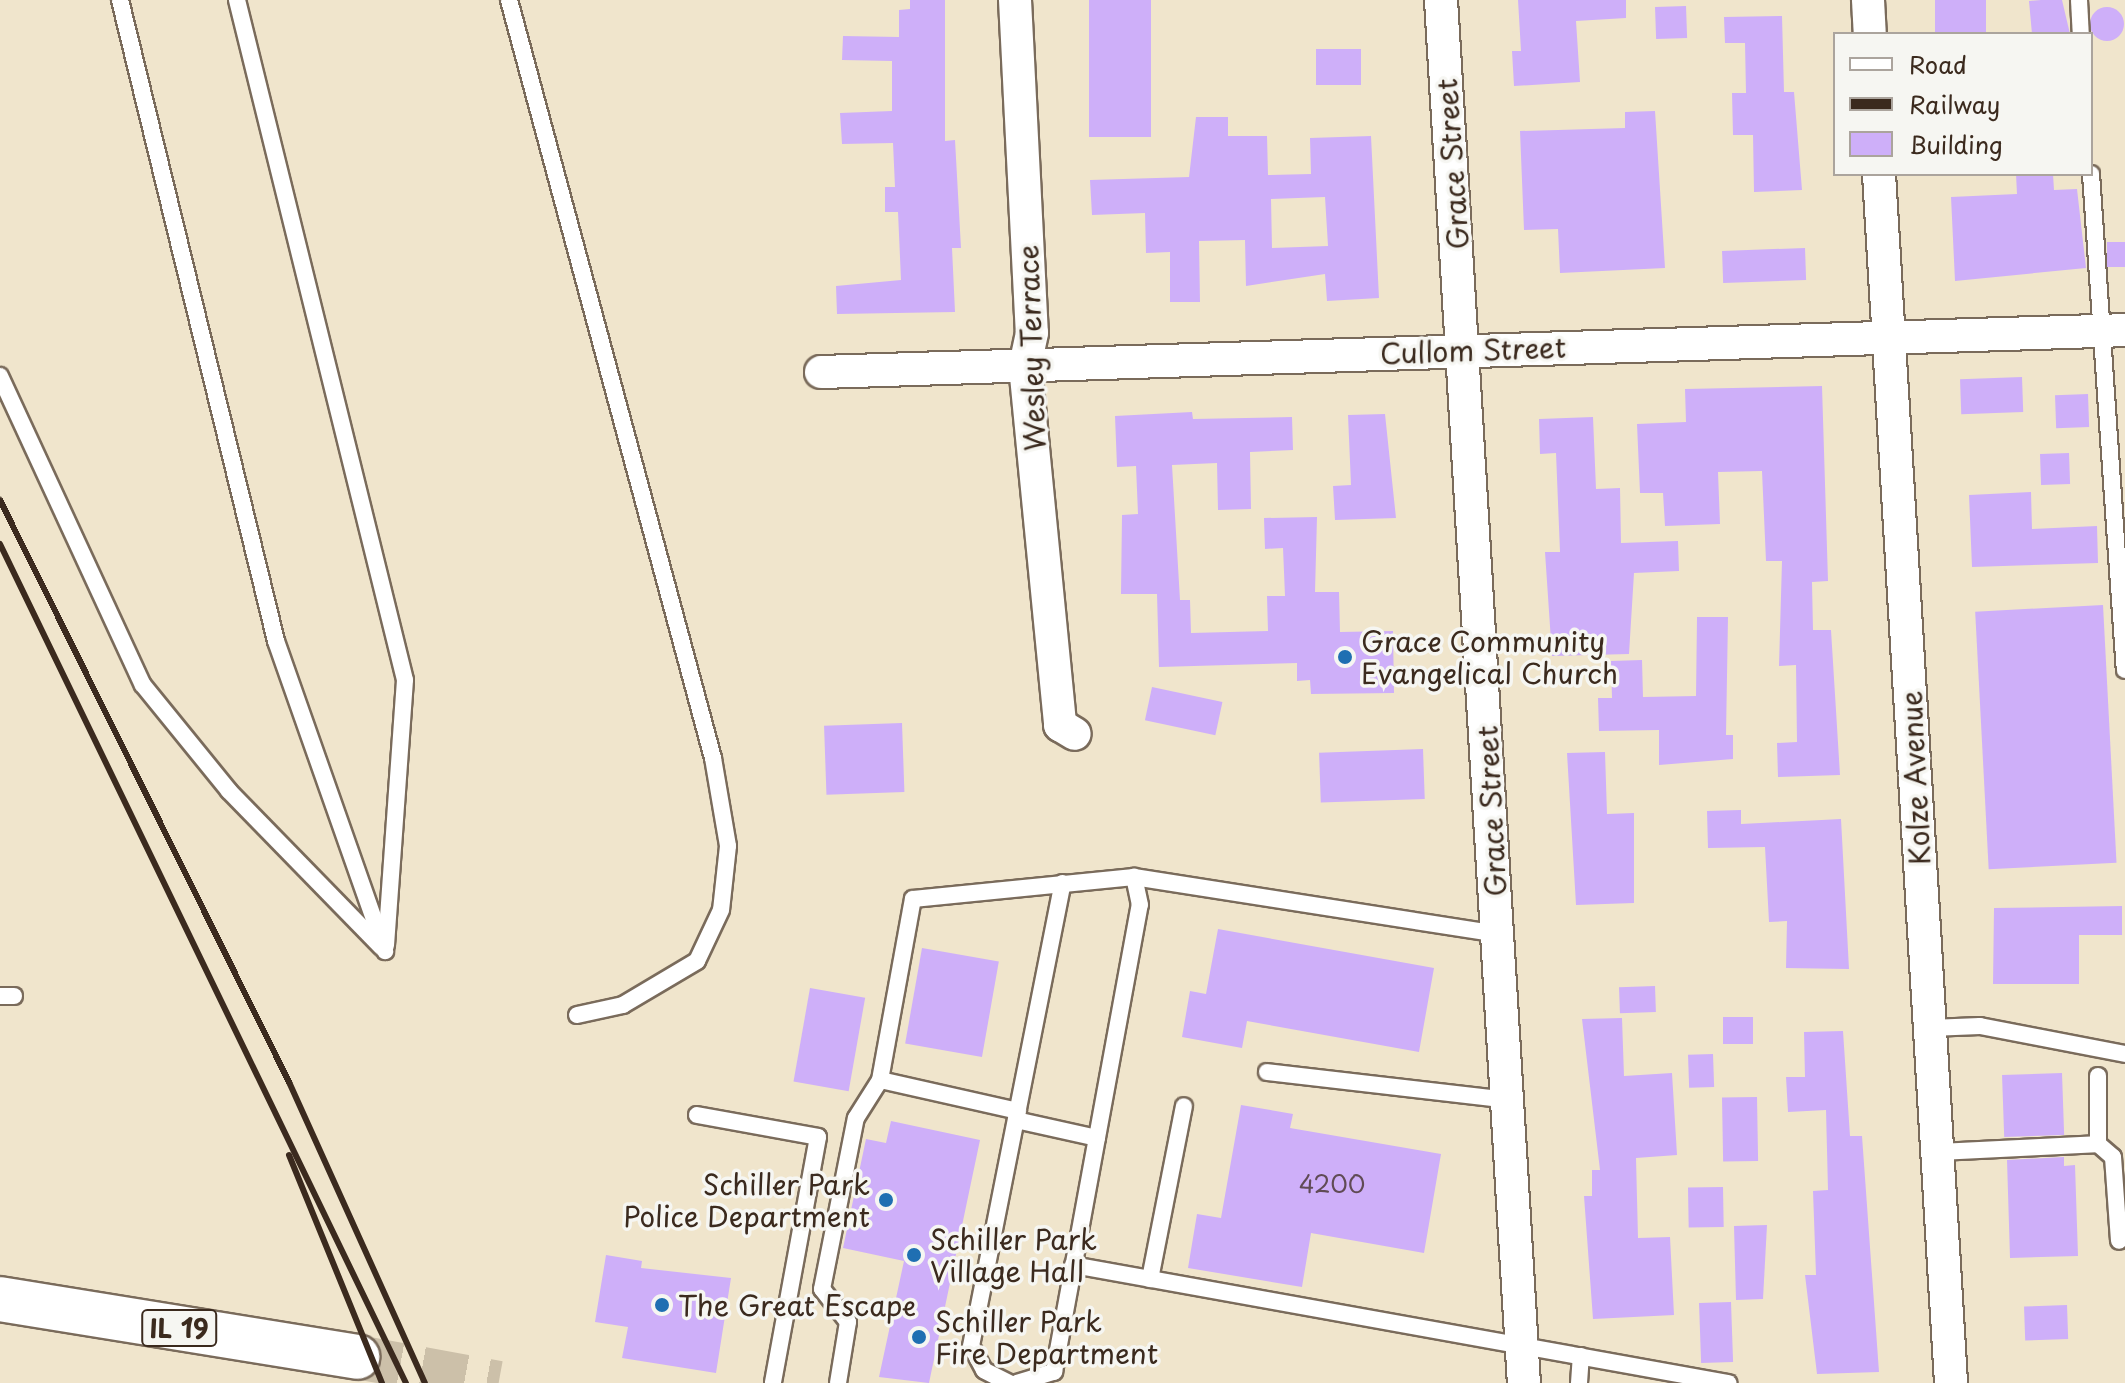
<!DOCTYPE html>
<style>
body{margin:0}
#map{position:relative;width:2125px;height:1383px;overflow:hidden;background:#f0e5cc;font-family:"Playpen Sans",sans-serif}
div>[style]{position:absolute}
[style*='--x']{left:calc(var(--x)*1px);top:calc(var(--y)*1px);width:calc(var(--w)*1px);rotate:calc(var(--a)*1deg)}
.building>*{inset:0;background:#ceaff9;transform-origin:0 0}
.round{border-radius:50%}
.primary-tunnel>*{height:44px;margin-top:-22px;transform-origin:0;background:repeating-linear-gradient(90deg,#ccc0a9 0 44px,transparent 0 66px)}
.roads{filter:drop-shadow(2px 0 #7a6b5b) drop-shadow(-2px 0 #7a6b5b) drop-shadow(0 2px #7a6b5b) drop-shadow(0 -2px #7a6b5b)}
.service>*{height:16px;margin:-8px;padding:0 8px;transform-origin:8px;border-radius:8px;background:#fff}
.minor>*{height:32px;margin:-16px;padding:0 16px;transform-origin:16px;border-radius:16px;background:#fff}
.primary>*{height:44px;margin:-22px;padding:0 22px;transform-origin:22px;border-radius:22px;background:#fff}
.rail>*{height:6px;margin:-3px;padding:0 3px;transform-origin:3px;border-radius:3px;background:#3b2a1e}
.dots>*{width:22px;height:22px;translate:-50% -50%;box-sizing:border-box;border:4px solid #f6f6f2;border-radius:50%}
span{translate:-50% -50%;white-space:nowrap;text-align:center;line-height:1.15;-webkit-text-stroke:7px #f6f6f2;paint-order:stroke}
.number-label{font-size:24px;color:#604b55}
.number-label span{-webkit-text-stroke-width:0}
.shield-label span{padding:2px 6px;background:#f6f6f2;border:2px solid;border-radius:6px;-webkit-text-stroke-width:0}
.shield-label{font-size:26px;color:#3b2a1e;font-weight:700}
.street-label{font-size:28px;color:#3b2a1e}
.poi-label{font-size:28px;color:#3b2a1e}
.left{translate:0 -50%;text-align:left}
.right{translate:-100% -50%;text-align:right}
.legend{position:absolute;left:1833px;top:32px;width:260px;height:144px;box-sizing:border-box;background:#f6f6f2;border:2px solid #aba49d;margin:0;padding:10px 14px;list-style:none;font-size:24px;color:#3b2a1e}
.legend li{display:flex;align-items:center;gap:16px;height:40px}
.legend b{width:40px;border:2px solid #aba49d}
</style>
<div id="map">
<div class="building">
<div style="clip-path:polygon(910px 0,945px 0,945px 141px,955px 140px,961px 248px,952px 248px,955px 312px,837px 314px,836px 286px,901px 280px,898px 212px,885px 212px,885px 187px,895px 187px,893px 143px,842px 144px,840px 113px,892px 111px,892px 61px,842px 60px,843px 36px,899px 37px,899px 10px,910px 9px)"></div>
<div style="left:1089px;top:0;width:62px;height:137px"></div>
<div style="clip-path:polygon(1518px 0,1626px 0,1626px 18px,1576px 21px,1580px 82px,1514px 86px,1512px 51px,1521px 51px)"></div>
<div style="left:1935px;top:0;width:51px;height:32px"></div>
<div style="clip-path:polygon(2041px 0,2062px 0,2070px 34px,2032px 34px,2029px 1px)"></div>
<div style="left:1686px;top:6px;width:32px;height:31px;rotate:88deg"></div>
<div class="round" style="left:2090px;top:7px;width:34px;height:34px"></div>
<div style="clip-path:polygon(1782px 16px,1784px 92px,1794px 92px,1802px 190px,1754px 192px,1753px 135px,1733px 135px,1732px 93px,1746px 93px,1745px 43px,1725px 43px,1724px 17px)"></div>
<div style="left:1361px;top:49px;width:36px;height:45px;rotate:90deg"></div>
<div style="clip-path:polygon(1655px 111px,1665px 268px,1560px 273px,1558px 229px,1524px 230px,1520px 131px,1625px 128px,1625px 112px)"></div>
<div style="clip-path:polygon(evenodd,1196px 117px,1228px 117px,1228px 136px,1267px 136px,1268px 175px,1311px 174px,1310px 138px,1371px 136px,1379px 298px,1327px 301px,1325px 274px,1246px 286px,1245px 240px,1199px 241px,1200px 302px,1170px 302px,1170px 252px,1146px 253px,1145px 213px,1092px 215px,1090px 180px,1189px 177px,1196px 117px,1325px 197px,1328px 246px,1272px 248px,1271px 199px,1325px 197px)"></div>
<div style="clip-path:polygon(2016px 174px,2053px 174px,2054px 190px,2077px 189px,2086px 268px,1955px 281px,1951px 197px,2017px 194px)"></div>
<div style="left:2107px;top:242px;width:18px;height:25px"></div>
<div style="left:1805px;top:248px;width:32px;height:83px;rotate:88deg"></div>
<div style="left:2022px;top:377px;width:35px;height:62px;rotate:88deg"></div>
<div style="clip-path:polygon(1822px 386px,1828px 581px,1812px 582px,1813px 630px,1831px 630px,1840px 775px,1778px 777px,1777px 743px,1797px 742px,1796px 665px,1779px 666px,1782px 561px,1766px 561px,1762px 471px,1718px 472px,1720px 524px,1665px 526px,1663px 493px,1640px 493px,1637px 424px,1686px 422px,1685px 389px)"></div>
<div style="left:2088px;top:394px;width:33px;height:33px;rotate:88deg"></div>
<div style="clip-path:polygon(1192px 412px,1193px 419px,1292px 417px,1293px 450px,1250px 452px,1251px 509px,1218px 510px,1217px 463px,1172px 465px,1180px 600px,1190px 600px,1191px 633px,1268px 631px,1267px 596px,1285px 596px,1283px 548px,1265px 549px,1264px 518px,1317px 517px,1315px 592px,1339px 592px,1340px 632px,1393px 631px,1394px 693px,1311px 694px,1310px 680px,1297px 681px,1297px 663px,1159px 667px,1157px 594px,1121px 594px,1122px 515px,1138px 514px,1136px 466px,1117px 467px,1115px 416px)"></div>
<div style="clip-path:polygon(1385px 414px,1396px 518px,1335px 520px,1333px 486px,1351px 485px,1348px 415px)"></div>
<div style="clip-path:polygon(1593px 417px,1596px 489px,1620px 488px,1621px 543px,1678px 541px,1679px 571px,1634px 573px,1629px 654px,1552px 656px,1545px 552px,1560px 552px,1556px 453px,1540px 454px,1539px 419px)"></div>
<div style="left:2069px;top:453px;width:31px;height:29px;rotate:88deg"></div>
<div style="clip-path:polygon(2031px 492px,2032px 529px,2097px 526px,2098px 563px,1972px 567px,1969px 495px)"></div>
<div style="left:2103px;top:605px;width:258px;height:128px;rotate:87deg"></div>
<div style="clip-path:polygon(1697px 617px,1728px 617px,1726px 735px,1733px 735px,1733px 759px,1659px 765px,1659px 730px,1599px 731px,1598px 698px,1612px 698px,1611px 661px,1642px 660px,1643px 697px,1696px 696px)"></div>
<div style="left:1152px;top:687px;width:72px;height:34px;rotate:12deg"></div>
<div style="left:902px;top:723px;width:69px;height:78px;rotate:88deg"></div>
<div style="left:1423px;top:749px;width:50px;height:104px;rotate:88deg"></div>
<div style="clip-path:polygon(1605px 752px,1607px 814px,1634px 813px,1634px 903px,1576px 905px,1567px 753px)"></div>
<div style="clip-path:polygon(1741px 810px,1741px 824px,1841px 819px,1849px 969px,1786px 968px,1787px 921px,1769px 922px,1765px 847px,1708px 848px,1707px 811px)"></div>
<div style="clip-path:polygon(2122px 906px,2122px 935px,2079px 935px,2079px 984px,1993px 984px,1994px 908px)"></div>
<div style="clip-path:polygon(1218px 929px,1434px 968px,1419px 1052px,1247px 1021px,1242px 1048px,1182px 1037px,1190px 991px,1206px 994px)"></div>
<div style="left:922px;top:948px;width:78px;height:97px;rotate:10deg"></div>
<div style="left:1655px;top:986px;width:26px;height:36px;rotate:88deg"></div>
<div style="left:810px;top:988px;width:56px;height:95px;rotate:10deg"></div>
<div style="left:1723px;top:1017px;width:30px;height:27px"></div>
<div style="clip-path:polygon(1622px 1018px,1624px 1076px,1672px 1073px,1677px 1155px,1636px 1158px,1638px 1238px,1670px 1237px,1674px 1315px,1593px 1319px,1584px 1196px,1592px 1196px,1592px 1170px,1600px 1170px,1582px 1019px)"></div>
<div style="clip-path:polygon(1843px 1031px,1850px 1136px,1862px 1136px,1879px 1372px,1817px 1374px,1805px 1275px,1816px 1275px,1813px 1191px,1828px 1190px,1826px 1110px,1788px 1112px,1786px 1077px,1805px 1077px,1804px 1032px)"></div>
<div style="left:1713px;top:1054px;width:33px;height:25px;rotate:88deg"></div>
<div style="left:2062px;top:1073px;width:62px;height:60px;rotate:88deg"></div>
<div style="left:1757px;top:1097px;width:64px;height:35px;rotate:89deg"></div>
<div style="clip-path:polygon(1241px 1105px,1293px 1114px,1290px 1128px,1441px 1154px,1424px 1253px,1311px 1233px,1302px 1287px,1188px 1268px,1197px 1214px,1221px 1218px)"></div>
<div style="clip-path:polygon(891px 1121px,980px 1140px,929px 1383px,879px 1377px,904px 1261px,843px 1248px,866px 1139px,886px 1143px)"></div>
<div style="clip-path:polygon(2064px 1157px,2064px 1166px,2075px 1165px,2078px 1256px,2010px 1258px,2007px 1160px)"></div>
<div style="left:1723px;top:1187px;width:40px;height:35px;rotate:89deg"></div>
<div style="clip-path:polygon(1767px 1225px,1763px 1299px,1736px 1300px,1734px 1226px)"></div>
<div style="clip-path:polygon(606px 1255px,642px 1261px,641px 1268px,731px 1278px,716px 1373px,622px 1358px,628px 1327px,595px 1322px)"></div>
<div style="left:1731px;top:1302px;width:60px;height:32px;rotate:88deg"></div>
<div style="left:2067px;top:1305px;width:34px;height:43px;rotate:88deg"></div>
</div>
<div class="primary-tunnel">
<div style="--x:357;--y:1357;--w:144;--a:10.4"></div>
</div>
<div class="roads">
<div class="service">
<div style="--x:120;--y:0;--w:660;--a:76.32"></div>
<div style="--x:276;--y:641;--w:329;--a:70.6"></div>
<div style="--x:237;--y:0;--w:700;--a:76.12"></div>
<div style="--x:405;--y:680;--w:266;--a:94.1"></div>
<div style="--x:509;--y:0;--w:785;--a:74.94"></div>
<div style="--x:713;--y:758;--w:89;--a:80.3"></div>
<div style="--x:728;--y:846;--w:64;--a:96.2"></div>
<div style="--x:721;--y:910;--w:56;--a:115.2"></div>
<div style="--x:697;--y:961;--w:86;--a:149.3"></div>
<div style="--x:623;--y:1005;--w:47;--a:167.7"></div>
<div style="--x:2079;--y:0;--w:34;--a:87"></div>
<div style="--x:2091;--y:174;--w:497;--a:86.1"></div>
<div style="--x:0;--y:376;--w:340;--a:65.2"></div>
<div style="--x:143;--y:685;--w:136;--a:50.9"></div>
<div style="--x:229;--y:791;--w:218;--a:45.7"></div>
<div style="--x:0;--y:996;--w:14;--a:0"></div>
<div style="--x:1930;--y:1028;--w:50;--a:-2.3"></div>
<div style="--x:1980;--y:1026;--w:148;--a:10.9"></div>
<div style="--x:1267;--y:1072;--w:243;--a:6.6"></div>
<div style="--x:1018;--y:1111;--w:141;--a:-167.3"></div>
<div style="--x:880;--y:1080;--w:184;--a:-79.7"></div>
<div style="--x:913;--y:899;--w:222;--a:-5.7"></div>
<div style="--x:1134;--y:877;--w:368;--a:8.9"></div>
<div style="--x:697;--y:1115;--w:123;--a:10.3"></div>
<div style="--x:818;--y:1137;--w:250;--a:100.4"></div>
<div style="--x:1016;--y:1120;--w:83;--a:12.5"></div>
<div style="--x:2098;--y:1144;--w:20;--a:41"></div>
<div style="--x:2113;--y:1157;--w:84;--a:85.9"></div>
<div style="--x:1937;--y:1152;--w:161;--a:-2.8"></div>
<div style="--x:2098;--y:1144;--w:68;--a:-90"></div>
<div style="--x:1073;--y:1265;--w:666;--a:10.21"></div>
<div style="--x:1150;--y:1279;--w:176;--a:-78.9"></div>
<div style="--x:838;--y:1383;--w:62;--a:-80.7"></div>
<div style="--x:848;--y:1322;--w:42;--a:-128.2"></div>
<div style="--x:822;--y:1289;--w:174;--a:-78.8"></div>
<div style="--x:856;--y:1118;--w:45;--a:-57.7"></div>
<div style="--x:1009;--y:1383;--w:28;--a:-153"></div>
<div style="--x:984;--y:1370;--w:27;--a:-118"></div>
<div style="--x:971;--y:1346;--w:472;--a:-78.8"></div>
<div style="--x:1017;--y:1383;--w:39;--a:-17"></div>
<div style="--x:1054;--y:1372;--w:475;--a:-79.6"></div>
<div style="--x:1140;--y:905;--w:29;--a:-102"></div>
<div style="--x:1579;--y:1383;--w:27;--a:-86"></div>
</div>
<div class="minor">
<div style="--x:1015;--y:0;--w:333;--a:87.1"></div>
<div style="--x:1032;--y:333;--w:34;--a:102"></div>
<div style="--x:1025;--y:366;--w:361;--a:84.4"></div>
<div style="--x:1060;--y:725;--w:17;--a:31"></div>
<div style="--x:1441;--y:0;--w:1385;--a:86.57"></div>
<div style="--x:1868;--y:0;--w:34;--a:87"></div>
<div style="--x:1879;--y:174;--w:1211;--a:86.59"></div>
<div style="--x:821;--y:372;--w:1305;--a:-1.84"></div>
</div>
<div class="primary">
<div style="--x:0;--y:1299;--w:362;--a:9.2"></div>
</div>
</div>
<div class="rail">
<div style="--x:0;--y:500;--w:650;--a:63.59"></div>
<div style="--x:289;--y:1082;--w:330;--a:65.7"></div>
<div style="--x:0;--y:544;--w:932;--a:64.18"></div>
<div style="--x:289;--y:1155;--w:246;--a:67.8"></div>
</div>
<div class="dots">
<div style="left:1345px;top:657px;background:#1f6fb2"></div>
<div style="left:886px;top:1200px;background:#1f6fb2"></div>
<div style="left:914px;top:1255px;background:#1f6fb2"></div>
<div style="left:662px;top:1305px;background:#1f6fb2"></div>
<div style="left:919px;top:1337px;background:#1f6fb2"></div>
</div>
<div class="number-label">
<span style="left:1332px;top:1184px">4200</span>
</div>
<div class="shield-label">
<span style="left:179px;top:1328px">IL 19</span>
</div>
<div class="street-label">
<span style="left:1452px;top:164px;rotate:-94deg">Grace Street</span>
<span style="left:1031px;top:348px;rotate:-92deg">Wesley Terrace</span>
<span style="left:1473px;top:350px;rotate:-2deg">Cullom Street</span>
<span style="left:1915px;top:778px;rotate:-93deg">Kolze Avenue</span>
<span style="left:1491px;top:811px;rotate:-93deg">Grace Street</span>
</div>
<div class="poi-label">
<span class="left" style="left:1361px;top:657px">Grace Community<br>Evangelical Church</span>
<span class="right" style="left:870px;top:1200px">Schiller Park<br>Police Department</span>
<span class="left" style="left:930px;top:1255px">Schiller Park<br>Village Hall</span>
<span class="left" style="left:678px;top:1305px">The Great Escape</span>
<span class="left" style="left:935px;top:1337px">Schiller Park<br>Fire Department</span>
</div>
<ul class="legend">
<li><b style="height:10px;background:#fff"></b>Road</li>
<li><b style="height:10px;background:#3b2a1e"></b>Railway</li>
<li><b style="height:22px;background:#ceaff9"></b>Building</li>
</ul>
</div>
